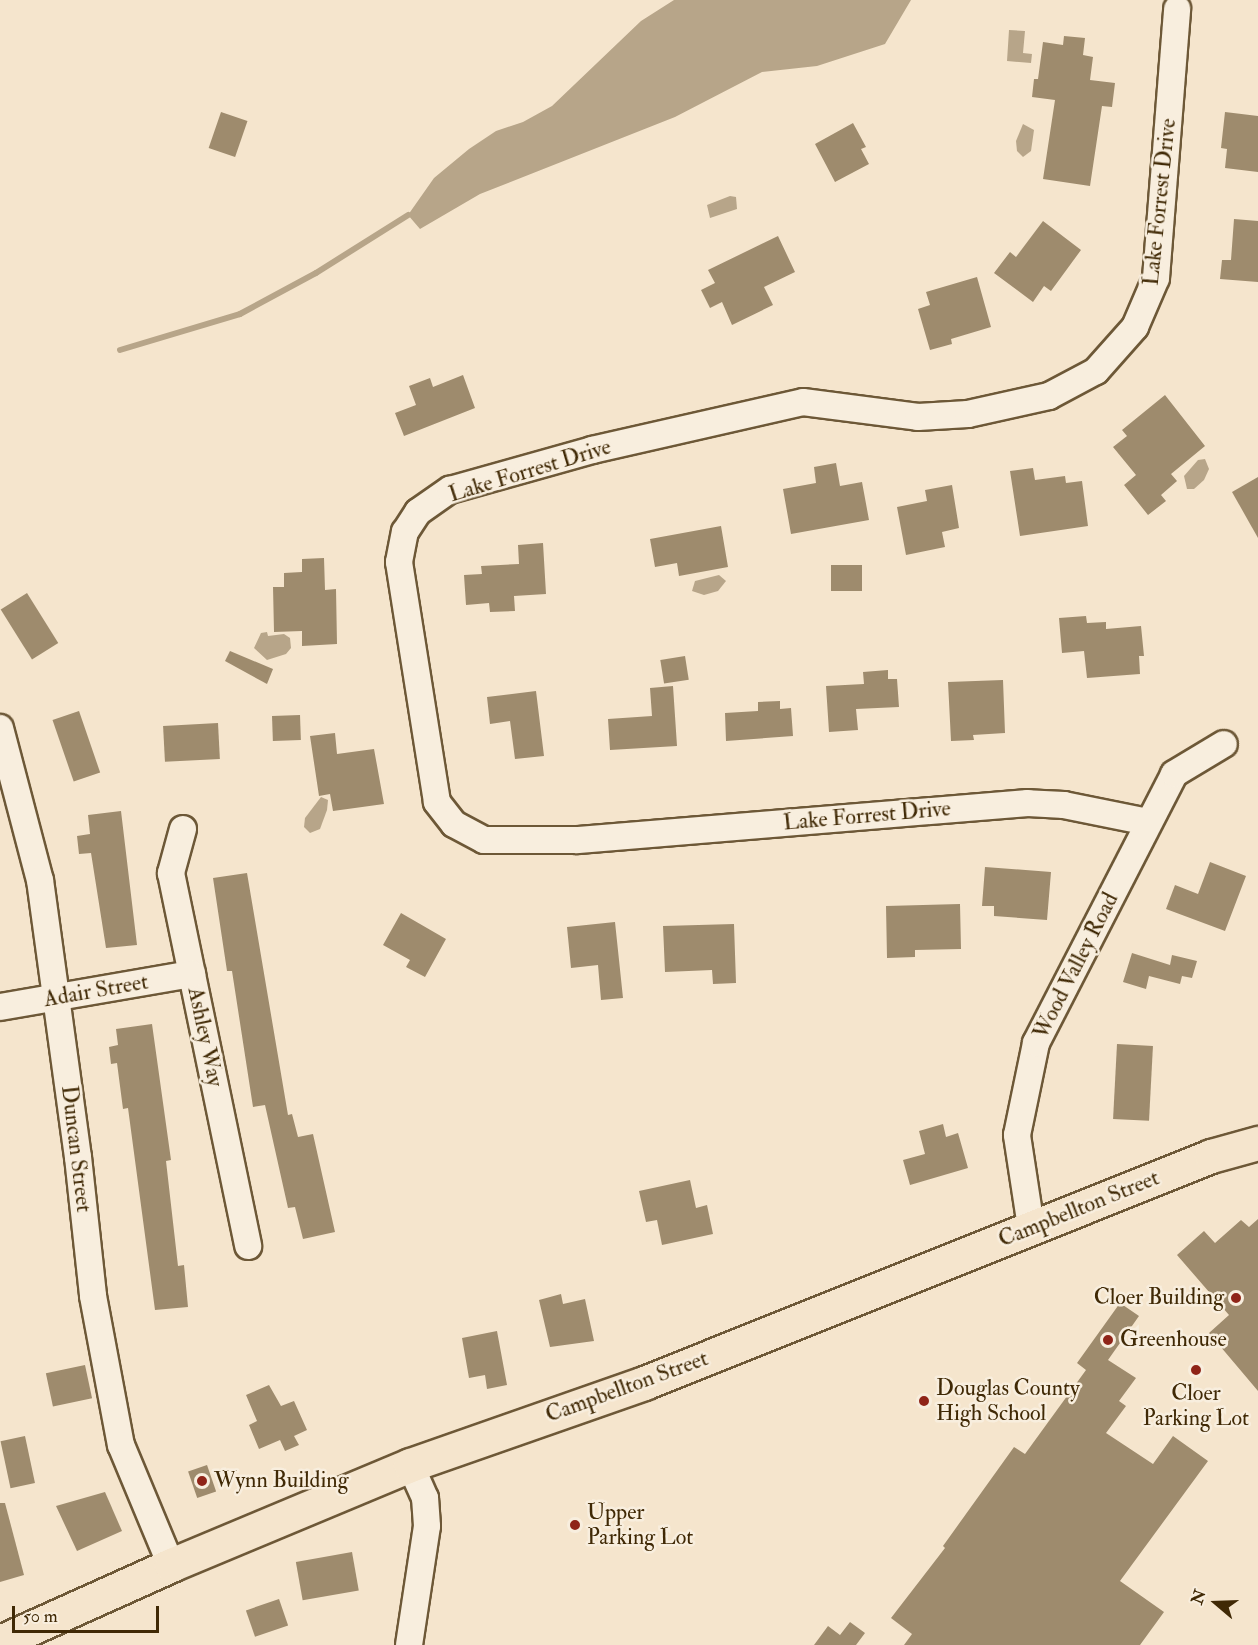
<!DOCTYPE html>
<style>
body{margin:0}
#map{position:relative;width:1258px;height:1645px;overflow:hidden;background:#f5e5cd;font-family:"IM FELL Double Pica",serif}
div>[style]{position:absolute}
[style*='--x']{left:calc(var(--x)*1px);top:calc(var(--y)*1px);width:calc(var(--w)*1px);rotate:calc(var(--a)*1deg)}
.water>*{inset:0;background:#b7a589}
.stream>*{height:6px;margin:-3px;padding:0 3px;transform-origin:3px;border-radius:3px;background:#b7a589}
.building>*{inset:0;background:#9e8b6d;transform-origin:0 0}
.roads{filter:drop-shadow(2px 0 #6d5837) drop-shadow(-2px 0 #6d5837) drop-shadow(0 2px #6d5837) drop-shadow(0 -2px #6d5837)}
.minor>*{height:26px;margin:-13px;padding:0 13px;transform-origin:13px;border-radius:13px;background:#f8eede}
.major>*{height:33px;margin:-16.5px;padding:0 16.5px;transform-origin:16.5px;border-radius:16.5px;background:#f5e5cd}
.dots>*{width:16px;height:16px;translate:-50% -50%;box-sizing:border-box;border:3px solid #f8eede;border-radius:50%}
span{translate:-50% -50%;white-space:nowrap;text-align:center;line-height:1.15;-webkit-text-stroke:5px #f8eede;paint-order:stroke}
.street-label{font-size:22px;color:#402905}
.poi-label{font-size:22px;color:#402905}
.right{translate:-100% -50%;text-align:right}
.left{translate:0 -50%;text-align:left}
.north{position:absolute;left:1186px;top:1573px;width:60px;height:60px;-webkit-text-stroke:4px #f8eede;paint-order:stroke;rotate:289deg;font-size:16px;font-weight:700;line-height:24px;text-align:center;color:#402905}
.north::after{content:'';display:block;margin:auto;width:21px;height:27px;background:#402905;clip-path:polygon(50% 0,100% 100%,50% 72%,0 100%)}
.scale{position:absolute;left:12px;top:1606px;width:147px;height:27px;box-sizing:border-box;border:3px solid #402905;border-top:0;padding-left:8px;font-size:18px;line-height:21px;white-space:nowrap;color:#402905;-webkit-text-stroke:4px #f8eede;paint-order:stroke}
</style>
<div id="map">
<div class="water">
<div style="clip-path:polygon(674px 0,911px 0,885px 44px,817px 66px,762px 72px,675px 117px,480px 194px,420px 229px,408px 215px,434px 178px,469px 149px,496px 131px,523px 122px,552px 106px,641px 21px)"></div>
<div style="clip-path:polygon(1009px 30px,1025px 31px,1023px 53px,1032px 54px,1031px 63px,1007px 61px)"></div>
<div style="clip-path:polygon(1023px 124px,1034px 130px,1031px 151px,1023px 157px,1017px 151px,1016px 141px)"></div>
<div style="clip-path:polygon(730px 196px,736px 197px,737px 209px,710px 218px,707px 205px)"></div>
<div style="clip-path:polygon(1205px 459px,1209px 469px,1204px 480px,1194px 489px,1187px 489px,1184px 476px,1198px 460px)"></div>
<div style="clip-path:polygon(719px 575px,726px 581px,718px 591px,704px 595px,692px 591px,695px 581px)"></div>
<div style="clip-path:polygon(267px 632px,268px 636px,284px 634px,290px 638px,291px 648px,286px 654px,267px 660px,254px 648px,261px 633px)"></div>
<div style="clip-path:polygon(321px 797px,328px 800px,327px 810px,320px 829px,310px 833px,304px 827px,305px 818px)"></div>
</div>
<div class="stream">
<div style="--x:120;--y:350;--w:125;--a:-16.7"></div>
<div style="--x:240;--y:314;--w:86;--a:-28.3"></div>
<div style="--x:316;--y:273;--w:109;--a:-32.2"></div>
</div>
<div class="building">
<div style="clip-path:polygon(1064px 36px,1085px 38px,1083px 55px,1093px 57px,1090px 80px,1115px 83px,1112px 107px,1102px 106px,1090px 186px,1043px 179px,1055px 100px,1032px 97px,1034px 79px,1038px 79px,1043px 42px,1063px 45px)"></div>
<div style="left:221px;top:112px;width:28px;height:38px;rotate:19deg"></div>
<div style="clip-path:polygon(1225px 112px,1258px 116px,1258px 172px,1225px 168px,1227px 149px,1221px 148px)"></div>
<div style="clip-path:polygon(853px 123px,866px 147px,861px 149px,869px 164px,835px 182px,815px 144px)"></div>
<div style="clip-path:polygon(1234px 219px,1258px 221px,1258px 282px,1220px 279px,1222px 260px,1231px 260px)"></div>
<div style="clip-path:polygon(1043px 221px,1081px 250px,1051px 291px,1044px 286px,1033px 302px,994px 273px,1010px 252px,1016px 257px)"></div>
<div style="clip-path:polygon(778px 236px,795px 272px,764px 287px,773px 305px,732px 325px,722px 302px,710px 308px,701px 290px,715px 283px,708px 270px)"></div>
<div style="clip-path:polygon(977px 277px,991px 327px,951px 339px,952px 344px,930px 350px,918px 309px,930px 305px,926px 292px)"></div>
<div style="clip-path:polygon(463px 375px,475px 408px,404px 436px,395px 413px,416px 405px,409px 386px,430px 378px,433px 387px)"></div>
<div style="clip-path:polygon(1165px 395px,1205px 446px,1171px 474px,1177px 481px,1161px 495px,1166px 501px,1148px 515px,1124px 485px,1136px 475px,1113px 447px,1127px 436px,1122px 430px)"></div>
<div style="clip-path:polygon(836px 463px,840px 486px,862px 482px,869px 520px,791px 534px,783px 489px,816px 483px,814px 467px)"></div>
<div style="clip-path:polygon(1033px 468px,1035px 480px,1065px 476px,1066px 483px,1082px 481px,1088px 526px,1020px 536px,1010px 471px)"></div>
<div style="clip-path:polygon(1258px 477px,1258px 538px,1232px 492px)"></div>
<div style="clip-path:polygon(952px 485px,959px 528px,942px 532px,945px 547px,906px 555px,897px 507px,927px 501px,925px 490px)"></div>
<div style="clip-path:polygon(721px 526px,728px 567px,679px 576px,677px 563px,655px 567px,650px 539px)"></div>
<div style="clip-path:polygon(543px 543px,546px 594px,514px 596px,515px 611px,490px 612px,489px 603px,466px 605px,464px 575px,482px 574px,481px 566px,519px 564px,518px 545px)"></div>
<div style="clip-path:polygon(324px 558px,325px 590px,336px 589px,337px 644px,302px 646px,302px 631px,274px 632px,273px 587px,284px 587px,284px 573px,302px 572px,302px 559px)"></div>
<div style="left:831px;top:565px;width:31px;height:26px"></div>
<div style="left:27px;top:593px;width:59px;height:31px;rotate:58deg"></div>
<div style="clip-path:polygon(1086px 616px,1087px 623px,1106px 622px,1106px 629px,1141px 626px,1144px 656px,1139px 656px,1140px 674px,1087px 678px,1084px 651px,1062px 653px,1059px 618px)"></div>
<div style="clip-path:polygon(230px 651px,273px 669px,267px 684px,225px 661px)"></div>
<div style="left:685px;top:656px;width:24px;height:25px;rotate:81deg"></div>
<div style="clip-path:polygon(888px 670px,888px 679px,897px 679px,899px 707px,856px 709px,858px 730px,829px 732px,826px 686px,864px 684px,863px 672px)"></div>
<div style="clip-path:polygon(1003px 680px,1005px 733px,973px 735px,974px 740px,951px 741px,948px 682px)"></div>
<div style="clip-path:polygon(673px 686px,677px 746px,610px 750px,608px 719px,652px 716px,650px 688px)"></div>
<div style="clip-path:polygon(536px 691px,544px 756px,515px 759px,510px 721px,490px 724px,487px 697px)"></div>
<div style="clip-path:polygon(780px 701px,780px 709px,791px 708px,793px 736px,726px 741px,725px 713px,758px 711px,758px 702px)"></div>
<div style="left:79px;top:711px;width:65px;height:28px;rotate:71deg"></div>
<div style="left:300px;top:715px;width:25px;height:28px;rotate:88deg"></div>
<div style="left:218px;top:723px;width:36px;height:55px;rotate:87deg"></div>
<div style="clip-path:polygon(335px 733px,337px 754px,374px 749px,384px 804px,333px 811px,330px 794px,319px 796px,310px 736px)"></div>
<div style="clip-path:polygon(121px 811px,137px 945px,106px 948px,91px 853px,79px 854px,77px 836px,90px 834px,88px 815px)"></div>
<div style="clip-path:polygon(1210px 862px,1246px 876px,1225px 931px,1166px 909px,1175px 885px,1198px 894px)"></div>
<div style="clip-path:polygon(985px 867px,1051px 872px,1047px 920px,994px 916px,994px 906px,982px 906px)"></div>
<div style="clip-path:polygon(247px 873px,288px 1115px,292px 1114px,298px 1137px,313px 1134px,335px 1232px,303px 1239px,295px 1207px,288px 1208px,265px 1105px,253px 1107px,232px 971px,227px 971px,213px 878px)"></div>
<div style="clip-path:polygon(960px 904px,961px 949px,915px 950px,915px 957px,887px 958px,886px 906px)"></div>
<div style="clip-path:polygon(401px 913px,446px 939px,425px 977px,406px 967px,410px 960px,383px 945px)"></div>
<div style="clip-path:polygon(615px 922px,623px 998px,601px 1000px,598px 965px,571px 968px,567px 927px)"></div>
<div style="clip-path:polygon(734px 924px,736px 983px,713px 984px,712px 970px,665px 972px,663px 926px)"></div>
<div style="clip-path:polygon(1132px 953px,1170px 965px,1172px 955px,1197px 961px,1192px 978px,1182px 976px,1180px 984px,1149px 976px,1146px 989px,1123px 982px)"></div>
<div style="clip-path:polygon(152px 1024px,171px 1160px,166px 1161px,178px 1266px,184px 1265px,188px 1307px,155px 1310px,128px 1108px,123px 1109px,117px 1063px,111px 1064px,109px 1047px,118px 1045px,116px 1029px)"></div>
<div style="left:1117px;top:1044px;width:36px;height:75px;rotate:3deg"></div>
<div style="clip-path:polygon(943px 1124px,946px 1137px,958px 1133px,968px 1168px,910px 1185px,903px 1160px,925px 1154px,919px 1131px)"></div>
<div style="clip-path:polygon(690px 1180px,696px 1208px,707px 1205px,713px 1234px,662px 1245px,657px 1220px,646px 1222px,639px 1191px)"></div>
<div style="clip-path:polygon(1258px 1219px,1258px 1391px,1209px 1333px,1229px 1315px,1177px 1255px,1204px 1231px,1215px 1243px,1241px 1220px,1249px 1227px)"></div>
<div style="clip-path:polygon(561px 1294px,563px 1304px,585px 1299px,594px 1341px,550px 1347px,539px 1300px)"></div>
<div style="clip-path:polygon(1120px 1303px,1139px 1316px,1108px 1360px,1136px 1378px,1119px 1401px,1126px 1406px,1106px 1433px,1153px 1464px,1173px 1436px,1208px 1461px,1120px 1581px,1164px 1612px,1140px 1645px,904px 1645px,912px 1634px,891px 1618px,945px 1548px,943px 1546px,1014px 1447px,1025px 1454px,1086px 1370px,1077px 1363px)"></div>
<div style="clip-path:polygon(497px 1331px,507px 1385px,487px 1389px,485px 1375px,469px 1378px,462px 1338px)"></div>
<div style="left:85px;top:1365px;width:34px;height:40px;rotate:78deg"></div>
<div style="clip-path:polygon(269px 1385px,281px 1406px,294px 1401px,307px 1430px,294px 1436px,299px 1445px,285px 1451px,280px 1440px,259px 1449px,249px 1425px,257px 1421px,246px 1395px)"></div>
<div style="left:25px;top:1436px;width:48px;height:25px;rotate:78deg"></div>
<div style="left:207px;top:1465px;width:28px;height:20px;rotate:71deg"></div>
<div style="clip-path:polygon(105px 1492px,122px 1531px,77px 1551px,56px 1506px)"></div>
<div style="clip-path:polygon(0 1503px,5px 1503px,24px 1575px,0 1582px)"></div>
<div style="left:352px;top:1552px;width:39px;height:57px;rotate:80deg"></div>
<div style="left:279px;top:1599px;width:28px;height:35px;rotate:71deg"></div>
<div style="clip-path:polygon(850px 1622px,865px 1633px,856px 1645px,814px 1645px,828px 1626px,840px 1635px)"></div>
</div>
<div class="roads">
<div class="minor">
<div style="--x:0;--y:728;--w:157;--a:75.3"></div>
<div style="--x:40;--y:880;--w:280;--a:82.2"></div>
<div style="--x:78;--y:1157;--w:140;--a:83.8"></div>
<div style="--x:93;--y:1296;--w:152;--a:79.4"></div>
<div style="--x:121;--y:1445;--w:130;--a:67.4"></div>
<div style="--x:1148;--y:822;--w:86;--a:-168.6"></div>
<div style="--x:1064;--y:805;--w:36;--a:-177"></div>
<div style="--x:1028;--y:803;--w:454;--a:175.3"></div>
<div style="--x:576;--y:840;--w:92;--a:180"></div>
<div style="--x:484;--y:840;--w:34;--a:-152"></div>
<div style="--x:454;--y:824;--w:28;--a:-128"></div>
<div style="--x:437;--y:802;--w:243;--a:-99"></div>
<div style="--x:399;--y:562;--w:31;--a:-79"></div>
<div style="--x:405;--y:532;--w:24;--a:-57"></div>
<div style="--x:418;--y:512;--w:39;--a:-35"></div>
<div style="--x:450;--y:490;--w:148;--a:-15.7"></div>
<div style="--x:592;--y:450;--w:216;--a:-12.8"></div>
<div style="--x:803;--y:402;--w:116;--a:7.4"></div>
<div style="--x:918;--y:417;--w:50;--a:-3.4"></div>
<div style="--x:968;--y:414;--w:83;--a:-12.5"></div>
<div style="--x:1049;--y:396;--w:53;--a:-28"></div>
<div style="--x:1096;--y:371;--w:59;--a:-48.4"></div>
<div style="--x:1135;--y:327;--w:53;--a:-66.8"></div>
<div style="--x:1156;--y:278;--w:270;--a:-85.5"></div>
<div style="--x:183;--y:829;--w:46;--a:105.3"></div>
<div style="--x:171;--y:873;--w:381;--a:78.3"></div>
<div style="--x:0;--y:1007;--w:195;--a:-9.8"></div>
<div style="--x:1031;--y:1227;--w:93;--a:-98.7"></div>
<div style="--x:1017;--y:1135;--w:94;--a:-78.3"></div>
<div style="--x:1036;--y:1043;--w:302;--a:-62.8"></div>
<div style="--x:1174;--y:774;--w:58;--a:-31"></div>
<div style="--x:409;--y:1645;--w:120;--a:-81.4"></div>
<div style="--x:427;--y:1526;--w:28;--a:-94"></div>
<div style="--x:425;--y:1498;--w:36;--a:-114"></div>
</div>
<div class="major">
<div style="--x:0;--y:1642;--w:188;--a:-24.2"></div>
<div style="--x:171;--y:1565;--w:259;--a:-22.7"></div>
<div style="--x:410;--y:1465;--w:248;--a:-19.3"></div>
<div style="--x:644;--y:1383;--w:611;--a:-21.82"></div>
<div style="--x:1211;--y:1156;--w:49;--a:-15.5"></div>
</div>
</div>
<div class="dots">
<div style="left:1236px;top:1298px;background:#8f2418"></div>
<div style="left:1108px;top:1340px;background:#8f2418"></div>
<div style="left:1196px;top:1370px;background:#8f2418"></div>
<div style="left:924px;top:1401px;background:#8f2418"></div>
<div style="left:202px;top:1481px;background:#8f2418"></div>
<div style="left:575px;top:1525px;background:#8f2418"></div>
</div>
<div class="street-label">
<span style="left:1160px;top:202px;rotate:-84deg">Lake Forrest Drive</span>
<span style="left:530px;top:471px;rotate:-17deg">Lake Forrest Drive</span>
<span style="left:867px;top:816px;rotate:-5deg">Lake Forrest Drive</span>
<span style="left:1076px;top:966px;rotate:-63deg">Wood Valley Road</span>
<span style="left:96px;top:991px;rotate:-10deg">Adair Street</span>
<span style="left:205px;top:1037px;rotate:78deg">Ashley Way</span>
<span style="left:76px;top:1149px;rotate:83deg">Duncan Street</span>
<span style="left:1079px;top:1209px;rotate:-22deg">Campbellton Street</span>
<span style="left:627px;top:1387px;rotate:-20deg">Campbellton Street</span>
</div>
<div class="poi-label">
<span class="right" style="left:1224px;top:1298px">Cloer Building</span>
<span class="left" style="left:1120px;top:1340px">Greenhouse</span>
<span class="left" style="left:936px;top:1401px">Douglas County<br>High School</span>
<span style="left:1196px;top:1406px">Cloer<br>Parking Lot</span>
<span class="left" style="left:214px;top:1481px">Wynn Building</span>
<span class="left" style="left:587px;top:1525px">Upper<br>Parking Lot</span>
</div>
<div class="north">N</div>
<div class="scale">50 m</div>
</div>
